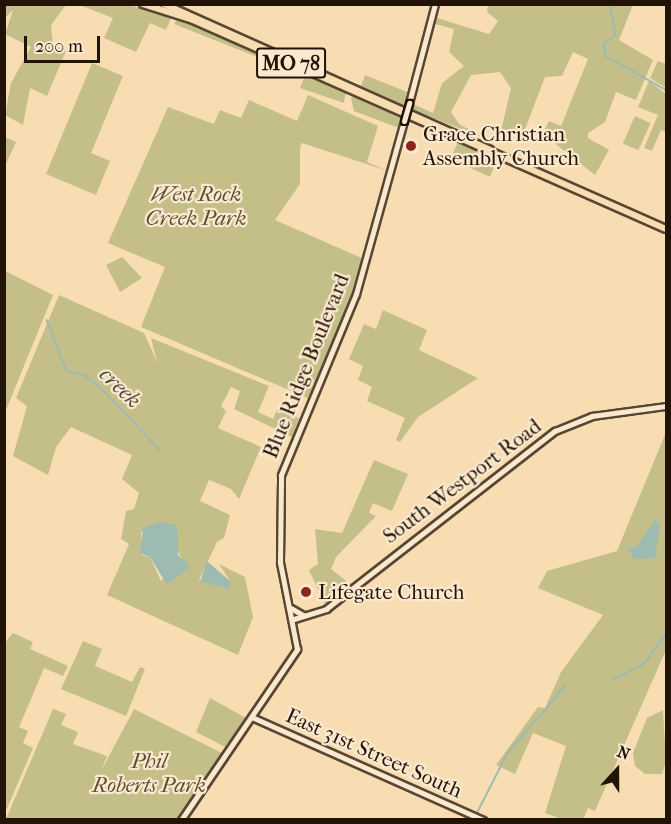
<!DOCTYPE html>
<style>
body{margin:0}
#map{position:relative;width:671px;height:824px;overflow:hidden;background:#f8ddb3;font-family:"IM FELL French Canon",serif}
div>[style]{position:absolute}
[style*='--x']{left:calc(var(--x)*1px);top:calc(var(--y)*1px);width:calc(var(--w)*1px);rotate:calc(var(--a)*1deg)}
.green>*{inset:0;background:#c4bf88;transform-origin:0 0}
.water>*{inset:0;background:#9dbbb0}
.stream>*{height:1.5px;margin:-0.75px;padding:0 0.75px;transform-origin:0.75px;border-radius:0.75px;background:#9dbbb0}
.roads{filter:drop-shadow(2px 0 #584632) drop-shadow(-2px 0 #584632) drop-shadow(0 2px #584632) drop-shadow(0 -2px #584632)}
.tertiary>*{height:4.5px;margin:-2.25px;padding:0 2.25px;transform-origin:2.25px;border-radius:2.25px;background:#fae9ce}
.secondary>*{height:5px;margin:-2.5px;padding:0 2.5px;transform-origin:2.5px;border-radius:2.5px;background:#fae9ce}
.primary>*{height:6px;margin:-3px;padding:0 3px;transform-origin:3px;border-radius:3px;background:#f8ddb3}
.bridges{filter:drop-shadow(2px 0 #221307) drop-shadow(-2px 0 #221307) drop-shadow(0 2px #221307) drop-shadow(0 -2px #221307)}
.secondary-bridge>*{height:5px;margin:-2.5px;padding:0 2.5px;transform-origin:2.5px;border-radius:2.5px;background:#fae9ce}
.dots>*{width:16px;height:16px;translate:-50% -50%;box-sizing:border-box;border:3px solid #fae9ce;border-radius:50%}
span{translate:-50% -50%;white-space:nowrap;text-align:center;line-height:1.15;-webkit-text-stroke:4.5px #fae9ce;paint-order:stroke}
.shield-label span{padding:2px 4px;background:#fae9ce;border:2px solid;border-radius:4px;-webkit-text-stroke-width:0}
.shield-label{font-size:20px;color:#221307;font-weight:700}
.poi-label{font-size:21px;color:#221307}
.left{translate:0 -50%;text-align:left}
.park-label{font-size:21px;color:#5b4f34;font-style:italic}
.street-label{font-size:21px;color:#221307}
.water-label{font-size:22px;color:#4d4e42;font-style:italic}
.frame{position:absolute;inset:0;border:6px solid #221307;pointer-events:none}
.north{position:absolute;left:587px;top:740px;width:60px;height:60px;-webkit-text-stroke:4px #fae9ce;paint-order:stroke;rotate:21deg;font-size:16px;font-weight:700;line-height:24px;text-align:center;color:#221307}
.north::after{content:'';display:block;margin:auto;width:21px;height:27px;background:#221307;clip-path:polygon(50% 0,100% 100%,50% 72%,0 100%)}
.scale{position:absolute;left:24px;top:36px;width:76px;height:27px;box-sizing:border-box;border:3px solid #221307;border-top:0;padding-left:8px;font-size:18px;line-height:21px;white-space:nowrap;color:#221307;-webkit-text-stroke:4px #fae9ce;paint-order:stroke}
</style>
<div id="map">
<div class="green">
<div style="clip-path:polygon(5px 4px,66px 5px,51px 25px,53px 45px,66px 51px,47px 96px,30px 88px,23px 125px,5px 115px,11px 83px,31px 47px,5px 34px,13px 10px,5px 18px)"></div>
<div style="clip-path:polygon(80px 5px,128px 5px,172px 16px,166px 30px,150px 23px,136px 52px,104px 38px,113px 18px)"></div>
<div style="clip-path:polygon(488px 5px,633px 5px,619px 40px,653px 60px,636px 100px,616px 92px,605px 122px,588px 133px,588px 138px,609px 150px,595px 175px,543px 134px,549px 121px,561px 126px,588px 59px,573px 52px,562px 76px,545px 77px,522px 137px,501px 131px,511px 88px,500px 72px,471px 75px,451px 112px,459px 124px,486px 139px,411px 109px,413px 104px,433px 113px,442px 83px,464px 66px,449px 52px,454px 29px,435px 24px,437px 18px,489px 34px,498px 21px,487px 12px)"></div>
<div style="clip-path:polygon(178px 18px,346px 91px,344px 103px,300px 88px,305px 76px,174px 24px)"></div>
<div style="clip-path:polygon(658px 61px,666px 64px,666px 88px,650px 78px)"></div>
<div style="clip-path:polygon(92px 63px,123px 76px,91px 153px,110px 161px,96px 195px,46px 174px)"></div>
<div style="clip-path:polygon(365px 75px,407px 92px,405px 106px,361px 86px)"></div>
<div style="clip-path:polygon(649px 81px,666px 94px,666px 132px,661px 130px,652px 151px,644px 148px,658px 115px,638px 107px)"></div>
<div style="clip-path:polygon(308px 95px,378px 126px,367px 162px,388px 171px,302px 143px,300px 148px,300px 184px,275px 220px,364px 259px,353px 301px,308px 398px,141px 327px,165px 267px,108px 243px,168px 107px,214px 124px,220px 110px,241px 118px,249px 100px,297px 121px)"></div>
<div style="clip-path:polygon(356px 95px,402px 116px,399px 128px,354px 111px,351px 98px)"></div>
<div style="left:635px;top:116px;width:17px;height:30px;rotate:24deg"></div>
<div style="clip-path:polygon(5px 137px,16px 142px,5px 166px)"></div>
<div style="left:459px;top:140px;width:43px;height:21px;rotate:24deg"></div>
<div style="clip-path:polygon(122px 257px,142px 278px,120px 292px,106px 265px)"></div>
<div style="clip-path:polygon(5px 271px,53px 295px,6px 410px,4px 409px)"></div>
<div style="clip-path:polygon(evenodd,59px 295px,144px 333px,157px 362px,151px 338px,269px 386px,258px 412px,273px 419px,278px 408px,299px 418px,292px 437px,234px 409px,240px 391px,231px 387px,221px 406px,226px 411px,218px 428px,261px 447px,239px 499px,231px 489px,209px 480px,200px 501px,230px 515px,224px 538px,217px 542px,199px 580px,223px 588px,230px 581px,219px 564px,245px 577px,253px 617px,238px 655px,107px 595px,129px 544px,121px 539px,126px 511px,134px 509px,139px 493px,122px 479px,132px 455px,71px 427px,56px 447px,48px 475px,13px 456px,27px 406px,16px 398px,59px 295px,177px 525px,176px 548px,182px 559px,161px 581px,150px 557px,142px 555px,141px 532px,177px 525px)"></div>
<div style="clip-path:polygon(383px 310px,427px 330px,419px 350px,478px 378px,418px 417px,400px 442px,396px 440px,405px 418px,367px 401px,372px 387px,358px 380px,363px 366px,349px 359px,364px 324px,376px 329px)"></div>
<div style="clip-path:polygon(666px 432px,666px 650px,595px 811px,588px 808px,583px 820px,561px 819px,545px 813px,566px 746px,533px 733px,515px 774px,496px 765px,538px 707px,545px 708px,561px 672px,603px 615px,538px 588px,547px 571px,617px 551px)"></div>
<div style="clip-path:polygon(374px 460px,408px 474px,392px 511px,373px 503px,369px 513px,376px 516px,336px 557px,331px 569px,351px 585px,325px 604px,309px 570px,318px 564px,315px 529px,342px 533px)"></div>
<div style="clip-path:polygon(13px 633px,33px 642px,30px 649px,68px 666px,63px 676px,44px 668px,31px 699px,19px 727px,28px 731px,23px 743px,33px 748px,5px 813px,4px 644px)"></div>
<div style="clip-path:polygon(83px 641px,102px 649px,95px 666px,132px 682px,140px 667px,145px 669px,126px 716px,61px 689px)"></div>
<div style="clip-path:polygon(210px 698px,246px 718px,227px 748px,196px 732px)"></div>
<div style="clip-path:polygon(53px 709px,66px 714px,61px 725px,78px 732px,73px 744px,107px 756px,101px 771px,134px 709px,224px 754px,181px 819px,6px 819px)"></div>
<div style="clip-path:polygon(663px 710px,666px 762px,662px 774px,645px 774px,635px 766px,633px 753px,647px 718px)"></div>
</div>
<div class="water">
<div style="clip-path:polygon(655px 520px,660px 524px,655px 558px,634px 559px,629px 549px,620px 548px,636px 548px)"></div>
<div style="clip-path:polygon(159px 522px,177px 525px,178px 555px,190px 566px,167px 585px,150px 557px,140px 553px,143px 528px)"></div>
<div style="clip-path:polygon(207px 561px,230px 581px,229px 589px,200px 582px)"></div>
</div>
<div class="stream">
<div style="--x:610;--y:4;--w:32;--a:79"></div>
<div style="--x:616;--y:35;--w:15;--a:143"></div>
<div style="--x:604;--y:44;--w:12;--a:81"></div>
<div style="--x:606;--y:56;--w:69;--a:29.5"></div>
<div style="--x:47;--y:320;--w:55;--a:68.6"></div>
<div style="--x:67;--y:371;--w:18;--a:13"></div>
<div style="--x:85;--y:375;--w:22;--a:39"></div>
<div style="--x:102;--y:389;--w:84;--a:46.4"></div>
<div style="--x:612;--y:680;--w:37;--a:-27"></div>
<div style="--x:645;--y:663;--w:37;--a:-55"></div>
<div style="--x:477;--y:813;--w:66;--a:-63"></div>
<div style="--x:507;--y:754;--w:89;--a:-49.5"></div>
</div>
<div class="roads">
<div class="tertiary">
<div style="--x:291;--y:608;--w:14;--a:30"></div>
<div style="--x:294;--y:619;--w:34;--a:-17"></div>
<div style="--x:326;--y:609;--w:290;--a:-37.9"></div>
<div style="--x:555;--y:431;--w:40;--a:-22"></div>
<div style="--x:592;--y:416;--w:75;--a:-7.7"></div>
<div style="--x:252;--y:717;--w:253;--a:24"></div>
</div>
<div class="secondary">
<div style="--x:409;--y:103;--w:102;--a:-75.3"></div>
<div style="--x:181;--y:820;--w:207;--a:-55.8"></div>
<div style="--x:297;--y:649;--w:89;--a:-101.1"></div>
<div style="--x:280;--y:562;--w:87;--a:-89.3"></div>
<div style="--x:281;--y:475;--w:196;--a:-67.5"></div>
<div style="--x:356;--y:294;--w:180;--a:-74.5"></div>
</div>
<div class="primary">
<div style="--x:143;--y:4;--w:52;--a:17.7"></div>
<div style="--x:193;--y:20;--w:517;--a:23.84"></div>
<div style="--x:164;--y:4;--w:357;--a:24.1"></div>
</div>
</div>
<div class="bridges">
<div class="secondary-bridge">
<div style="--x:404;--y:121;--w:19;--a:-74"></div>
</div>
</div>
<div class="dots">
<div style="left:411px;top:146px;background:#8f2418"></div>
<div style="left:306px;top:592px;background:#8f2418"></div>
</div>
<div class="shield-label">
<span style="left:291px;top:63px">MO 78</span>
</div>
<div class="poi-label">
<span class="left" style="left:423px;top:146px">Grace Christian<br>Assembly Church</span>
<span class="left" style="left:318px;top:592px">Lifegate Church</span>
</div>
<div class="park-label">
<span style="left:196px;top:206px">West Rock<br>Creek Park</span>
<span style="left:149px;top:773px">Phil<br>Roberts Park</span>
</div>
<div class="street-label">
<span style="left:306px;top:366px;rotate:-68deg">Blue Ridge Boulevard</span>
<span style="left:462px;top:481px;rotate:-37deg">South Westport Road</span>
<span style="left:374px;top:753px;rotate:24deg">East 31st Street South</span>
</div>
<div class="water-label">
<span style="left:120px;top:388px;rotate:44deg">creek</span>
</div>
<div class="frame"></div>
<div class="north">N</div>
<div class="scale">200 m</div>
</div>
